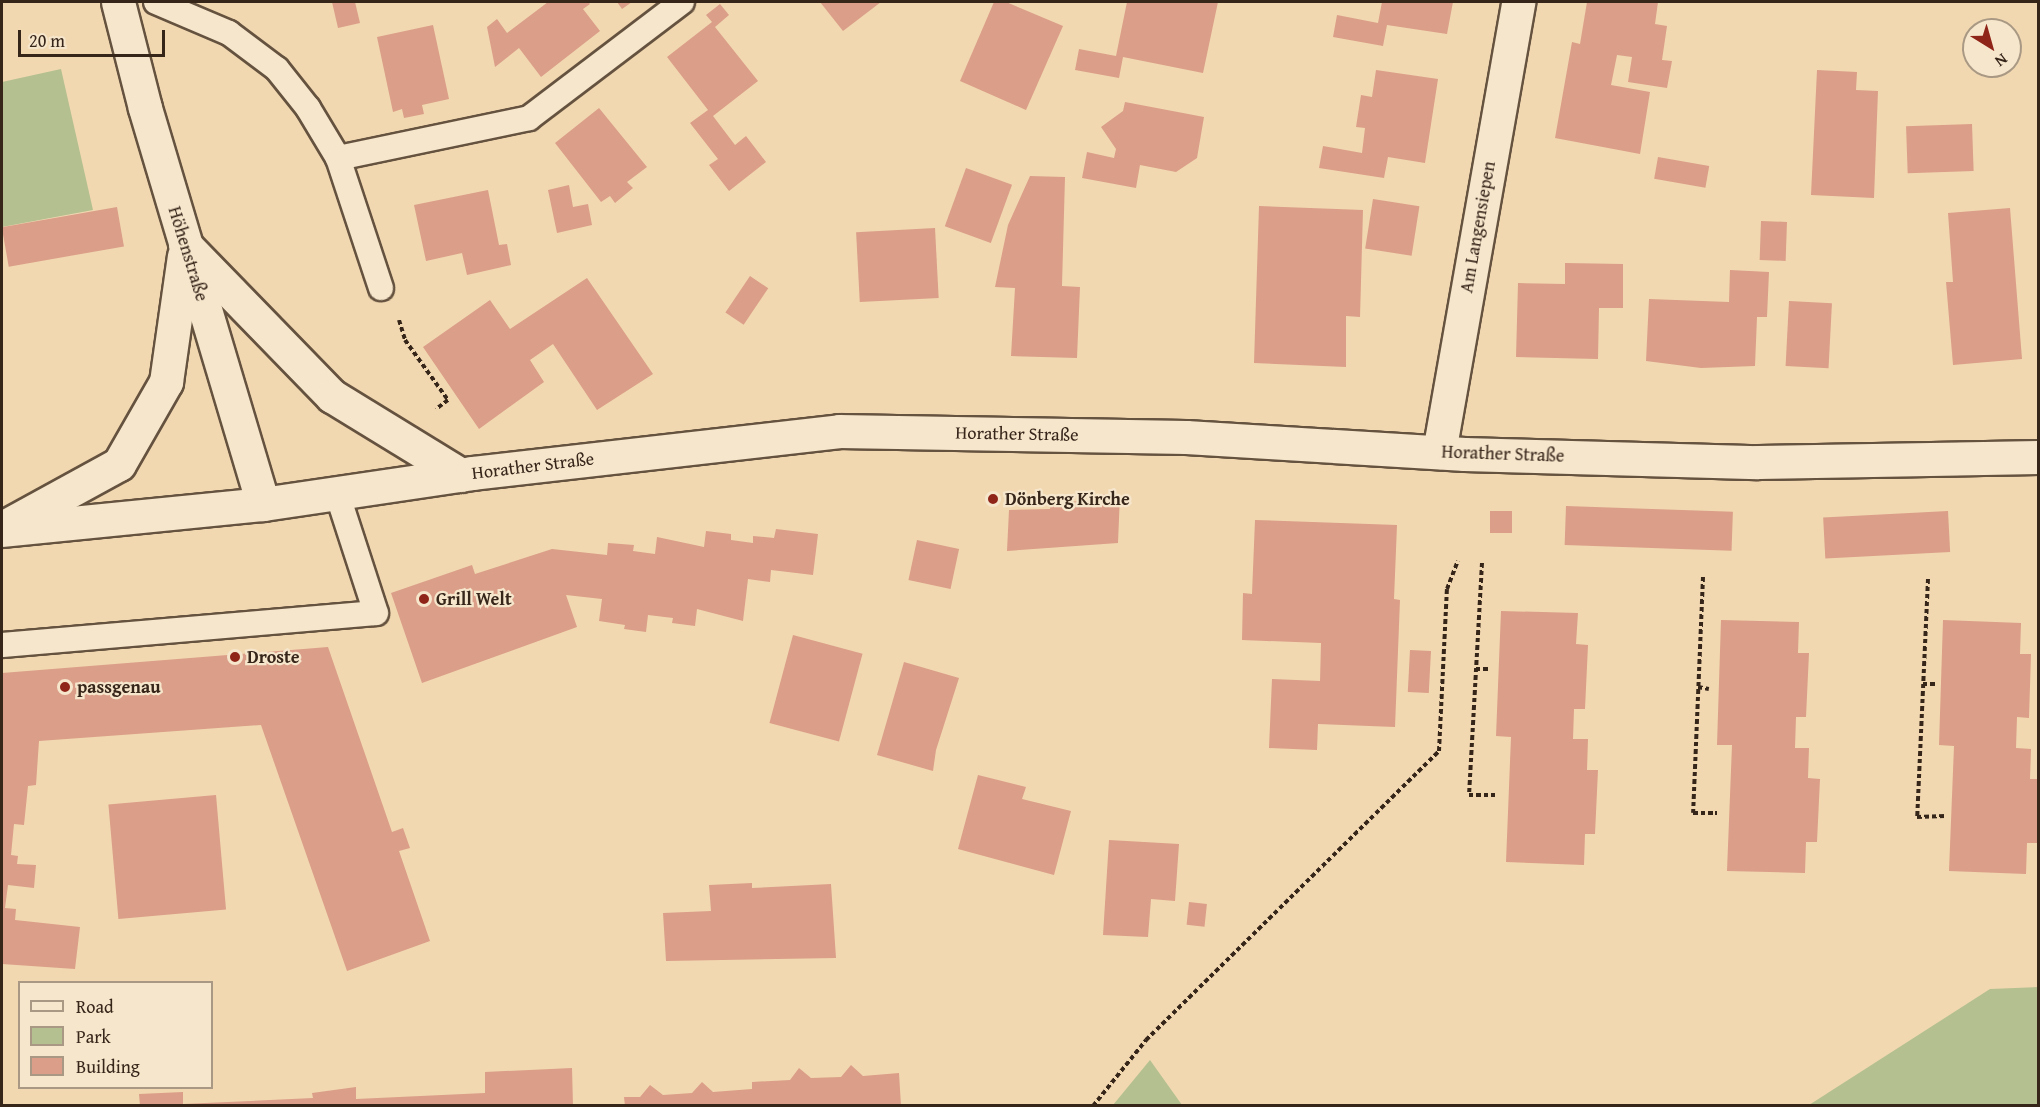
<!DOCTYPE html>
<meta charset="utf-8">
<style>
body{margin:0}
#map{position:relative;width:2040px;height:1107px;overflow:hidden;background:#f1d8b1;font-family:"Gentium Book Plus",serif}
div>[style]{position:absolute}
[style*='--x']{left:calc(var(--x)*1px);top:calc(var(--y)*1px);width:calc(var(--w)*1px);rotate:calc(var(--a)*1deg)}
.green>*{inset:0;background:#b4c090}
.building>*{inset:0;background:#db9e88;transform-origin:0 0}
.path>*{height:4px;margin-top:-2px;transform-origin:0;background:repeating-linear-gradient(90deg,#362519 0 4.5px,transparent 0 7.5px)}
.roads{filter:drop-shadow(2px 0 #65523f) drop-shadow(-2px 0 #65523f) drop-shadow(0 2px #65523f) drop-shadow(0 -2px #65523f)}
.service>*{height:24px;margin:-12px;padding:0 12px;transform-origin:12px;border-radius:12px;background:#f6e6cc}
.minor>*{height:33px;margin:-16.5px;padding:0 16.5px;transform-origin:16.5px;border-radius:16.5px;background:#f6e6cc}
.tertiary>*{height:33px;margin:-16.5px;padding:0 16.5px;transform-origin:16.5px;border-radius:16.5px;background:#f6e6cc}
.secondary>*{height:33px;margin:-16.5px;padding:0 16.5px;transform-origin:16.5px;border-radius:16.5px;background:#f6e6cc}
.dots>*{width:16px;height:16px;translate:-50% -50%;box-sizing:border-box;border:3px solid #f6e6cc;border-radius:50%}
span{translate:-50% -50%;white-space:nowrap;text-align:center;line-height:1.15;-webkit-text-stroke:4.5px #f6e6cc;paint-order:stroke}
.street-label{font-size:18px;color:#362519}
.poi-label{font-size:18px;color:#362519;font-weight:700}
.left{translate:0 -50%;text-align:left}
.frame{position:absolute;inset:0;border:3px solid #362519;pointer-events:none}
.legend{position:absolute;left:18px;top:981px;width:195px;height:108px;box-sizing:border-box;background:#f6e6cc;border:2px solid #a99984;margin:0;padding:8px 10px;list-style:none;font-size:18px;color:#362519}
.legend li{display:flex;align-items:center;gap:12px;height:30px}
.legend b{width:30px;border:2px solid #a99984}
.north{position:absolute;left:1962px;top:18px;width:60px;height:60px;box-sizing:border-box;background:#f6e6cc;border:2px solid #a99984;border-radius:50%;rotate:143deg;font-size:16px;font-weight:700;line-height:24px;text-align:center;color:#362519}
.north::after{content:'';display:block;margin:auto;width:21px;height:27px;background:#8f2418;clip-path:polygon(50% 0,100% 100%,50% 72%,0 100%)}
.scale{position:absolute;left:18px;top:30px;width:147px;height:27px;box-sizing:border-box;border:3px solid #362519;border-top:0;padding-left:8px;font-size:18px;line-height:21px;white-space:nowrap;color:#362519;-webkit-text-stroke:4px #f6e6cc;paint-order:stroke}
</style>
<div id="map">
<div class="green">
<div style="clip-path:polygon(61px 69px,93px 210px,2px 227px,2px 82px)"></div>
<div style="clip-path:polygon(2038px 987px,2038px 1105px,1809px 1105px,1990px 989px)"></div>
<div style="clip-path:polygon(1150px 1060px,1182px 1105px,1113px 1105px)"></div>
</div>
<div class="building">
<div style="clip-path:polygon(332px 2px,355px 2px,360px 23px,338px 28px)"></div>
<div style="clip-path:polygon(548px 2px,588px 2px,590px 4px,583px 9px,600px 31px,541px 77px,519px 48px,495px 67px,487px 27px,497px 19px,507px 33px)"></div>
<div style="clip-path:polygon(617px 2px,632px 2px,622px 9px)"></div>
<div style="clip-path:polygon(820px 2px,881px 2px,843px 31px)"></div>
<div style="clip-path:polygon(994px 2px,1006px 2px,1063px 26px,1026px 110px,960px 81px)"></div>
<div style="clip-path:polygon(1127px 2px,1218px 2px,1203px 73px,1123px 57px,1119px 78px,1075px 70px,1079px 49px,1116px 56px)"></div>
<div style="clip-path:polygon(1382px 2px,1453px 2px,1447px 34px,1387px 25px,1383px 46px,1333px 37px,1337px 15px,1378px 23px)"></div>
<div style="clip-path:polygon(1587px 2px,1658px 2px,1655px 24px,1667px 26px,1662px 60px,1672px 61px,1667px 88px,1628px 82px,1632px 57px,1617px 55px,1611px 85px,1650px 92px,1640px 154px,1555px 138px,1572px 42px,1580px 44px)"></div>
<div style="clip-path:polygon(720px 4px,729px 15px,715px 27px,758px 81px,713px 116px,735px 145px,746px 136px,766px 162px,729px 191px,709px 165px,718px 159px,690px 123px,708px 110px,667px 57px,712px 22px,706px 15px)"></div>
<div style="clip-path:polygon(433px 25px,449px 99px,422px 105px,424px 114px,404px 118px,402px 109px,393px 112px,377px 37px)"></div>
<div style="clip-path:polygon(1376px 70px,1438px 79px,1425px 163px,1388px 157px,1384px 178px,1319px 168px,1323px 146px,1362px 153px,1365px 128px,1356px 127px,1361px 95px,1372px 97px)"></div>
<div style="clip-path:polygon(1817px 70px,1857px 72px,1856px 90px,1878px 91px,1874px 198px,1811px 195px)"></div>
<div style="clip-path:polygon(1125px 102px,1204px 117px,1197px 158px,1176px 172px,1140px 165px,1136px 188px,1082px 178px,1087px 152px,1114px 158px,1116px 149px,1101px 127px,1123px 111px)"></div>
<div style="clip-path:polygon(599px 108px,647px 167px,627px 182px,633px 188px,615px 203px,610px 196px,601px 202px,555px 143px)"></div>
<div style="left:1972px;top:124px;width:47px;height:66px;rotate:88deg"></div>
<div style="left:1658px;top:157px;width:52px;height:22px;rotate:10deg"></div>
<div style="left:966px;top:168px;width:49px;height:62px;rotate:20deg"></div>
<div style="clip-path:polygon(1030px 176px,1065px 177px,1062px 286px,1080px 287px,1077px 358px,1011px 356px,1015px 288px,995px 287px,1008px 225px)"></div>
<div style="clip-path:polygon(569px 185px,573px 207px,588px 204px,592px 225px,557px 233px,548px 190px)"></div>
<div style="clip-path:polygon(488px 190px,499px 245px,507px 244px,511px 265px,467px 275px,462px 253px,426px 261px,414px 205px)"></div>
<div style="left:1373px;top:199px;width:47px;height:50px;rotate:9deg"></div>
<div style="clip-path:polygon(1259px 206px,1363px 210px,1360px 317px,1346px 316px,1346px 367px,1254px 363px)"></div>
<div style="left:117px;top:207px;width:40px;height:117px;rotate:80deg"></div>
<div style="clip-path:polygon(2010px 208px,2022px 359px,1953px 365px,1946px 282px,1953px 282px,1948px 213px)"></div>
<div style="left:1761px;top:221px;width:26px;height:39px;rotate:2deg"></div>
<div style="left:935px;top:228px;width:70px;height:79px;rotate:87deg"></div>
<div style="clip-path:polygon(1565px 263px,1623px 264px,1623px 308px,1599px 308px,1598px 359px,1516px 357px,1518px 283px,1565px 284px)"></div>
<div style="clip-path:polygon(1730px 270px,1769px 272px,1767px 317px,1757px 317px,1755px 366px,1701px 368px,1646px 361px,1649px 299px,1729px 302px)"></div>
<div style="left:750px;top:276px;width:22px;height:44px;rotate:34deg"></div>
<div style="clip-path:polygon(587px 278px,653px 374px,597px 410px,553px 344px,530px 360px,544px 382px,479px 429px,423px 347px,490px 300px,510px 329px)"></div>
<div style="left:1789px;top:301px;width:43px;height:65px;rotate:3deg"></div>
<div style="clip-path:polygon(1094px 494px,1120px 495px,1118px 543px,1007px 551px,1009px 510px,1050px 509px,1051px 502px,1094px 501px)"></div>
<div style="left:1566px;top:506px;width:167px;height:39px;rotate:2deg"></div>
<div style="left:1490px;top:511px;width:22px;height:22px"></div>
<div style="left:1948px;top:511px;width:41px;height:125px;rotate:87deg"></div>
<div style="clip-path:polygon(1255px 520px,1397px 525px,1394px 599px,1400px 600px,1395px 727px,1318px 724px,1317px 750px,1269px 748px,1272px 679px,1320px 681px,1321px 643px,1242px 640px,1243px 593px,1252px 594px)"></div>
<div style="clip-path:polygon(776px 529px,818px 534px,813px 575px,771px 570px,770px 582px,748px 579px,743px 621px,697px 609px,695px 626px,672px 623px,673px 618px,648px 615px,646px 632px,624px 629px,625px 625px,599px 621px,602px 599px,566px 595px,577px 627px,422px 683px,391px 593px,472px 565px,475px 574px,552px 549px,607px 555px,608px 543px,634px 545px,633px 551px,655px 554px,657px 537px,704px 547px,706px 531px,731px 534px,731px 540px,753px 543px,753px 536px,774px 538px)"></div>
<div style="left:917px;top:540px;width:43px;height:41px;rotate:12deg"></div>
<div style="clip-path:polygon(1501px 611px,1578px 613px,1576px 644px,1588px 645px,1585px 709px,1574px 709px,1573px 739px,1588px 739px,1587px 770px,1598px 770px,1595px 834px,1585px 834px,1584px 865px,1506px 862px,1511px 737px,1496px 736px)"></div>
<div style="clip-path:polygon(1721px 620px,1799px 622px,1798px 653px,1809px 653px,1806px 717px,1796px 717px,1795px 748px,1809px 748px,1808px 778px,1820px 779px,1817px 842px,1806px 842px,1805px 873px,1727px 871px,1732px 745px,1717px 745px)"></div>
<div style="clip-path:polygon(1943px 620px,2021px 623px,2020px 654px,2031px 654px,2029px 718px,2017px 717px,2016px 748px,2031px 749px,2030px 779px,2038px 779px,2038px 843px,2027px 843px,2026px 874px,1949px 871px,1954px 746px,1939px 745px)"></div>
<div style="left:793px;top:635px;width:72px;height:91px;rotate:15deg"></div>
<div style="clip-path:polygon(328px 647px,392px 832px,403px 828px,410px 848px,399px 851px,430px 941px,347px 971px,261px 725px,39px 741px,36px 785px,28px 786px,24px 825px,14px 824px,11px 855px,18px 856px,17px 864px,36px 865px,34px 888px,8px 885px,5px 908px,16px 909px,15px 920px,80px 927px,75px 969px,2px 964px,2px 673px)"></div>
<div style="left:1410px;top:650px;width:21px;height:42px;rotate:3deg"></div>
<div style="clip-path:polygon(904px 662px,959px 678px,936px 750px,933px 771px,877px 755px)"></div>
<div style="clip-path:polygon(978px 775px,1026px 787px,1022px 799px,1071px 811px,1054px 875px,958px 849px)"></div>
<div style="left:216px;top:795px;width:115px;height:108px;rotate:85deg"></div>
<div style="clip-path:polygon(1109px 840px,1179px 844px,1175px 901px,1151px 899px,1148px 937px,1103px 935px)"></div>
<div style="clip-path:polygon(752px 883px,752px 888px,831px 884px,836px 958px,666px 961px,663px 913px,711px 911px,709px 885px)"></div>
<div style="left:1189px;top:902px;width:18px;height:23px;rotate:6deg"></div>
<div style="clip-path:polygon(851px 1065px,863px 1076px,899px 1073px,901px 1106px,625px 1106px,624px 1097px,640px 1097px,650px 1085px,663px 1095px,692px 1093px,702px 1082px,713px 1092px,752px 1089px,752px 1082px,790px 1080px,799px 1068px,811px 1078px,841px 1077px)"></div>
<div style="clip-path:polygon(572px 1068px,573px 1106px,140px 1106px,139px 1094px,183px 1092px,183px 1104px,313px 1098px,312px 1093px,356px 1087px,356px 1099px,485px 1093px,485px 1072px)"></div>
</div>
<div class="path">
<div style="--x:399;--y:320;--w:21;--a:73"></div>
<div style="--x:405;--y:340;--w:74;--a:54.4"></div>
<div style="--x:448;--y:400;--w:15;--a:143"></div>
<div style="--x:1482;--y:563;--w:232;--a:93.2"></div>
<div style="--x:1469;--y:795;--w:26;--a:0"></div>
<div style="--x:1703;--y:577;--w:236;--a:92.4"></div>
<div style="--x:1693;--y:813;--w:24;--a:0"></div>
<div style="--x:1928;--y:579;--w:238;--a:92.6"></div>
<div style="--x:1917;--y:817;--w:28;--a:-2"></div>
<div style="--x:1476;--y:669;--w:13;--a:0"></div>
<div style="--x:1923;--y:684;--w:13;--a:0"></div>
<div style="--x:1698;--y:687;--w:11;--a:10"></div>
<div style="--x:1093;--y:1106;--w:85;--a:-51.2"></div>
<div style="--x:1146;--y:1040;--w:412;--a:-44.6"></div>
<div style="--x:1439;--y:751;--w:162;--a:-87.2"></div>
<div style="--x:1447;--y:589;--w:30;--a:-69"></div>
</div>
<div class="roads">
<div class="service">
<div style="--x:156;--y:2;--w:79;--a:23"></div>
<div style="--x:229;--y:33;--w:60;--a:36.9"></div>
<div style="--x:277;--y:69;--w:50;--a:51.5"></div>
<div style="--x:308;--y:108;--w:58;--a:59"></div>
<div style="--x:338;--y:158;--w:137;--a:71.7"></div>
<div style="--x:338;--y:158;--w:195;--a:-11.8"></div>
<div style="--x:529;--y:118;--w:192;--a:-37.2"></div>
<div style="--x:2;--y:645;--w:375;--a:-4.9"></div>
<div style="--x:376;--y:613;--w:126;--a:-108"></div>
</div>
<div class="minor">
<div style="--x:1439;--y:452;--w:457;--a:-80"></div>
</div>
<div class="tertiary">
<div style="--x:118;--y:2;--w:109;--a:75.7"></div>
<div style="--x:145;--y:108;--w:413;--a:73.4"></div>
<div style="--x:2;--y:528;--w:133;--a:-28.7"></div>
<div style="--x:119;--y:464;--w:95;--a:-60.2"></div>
<div style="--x:166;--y:382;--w:127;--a:-81.9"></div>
</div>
<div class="secondary">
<div style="--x:185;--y:245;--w:211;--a:45.8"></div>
<div style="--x:332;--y:396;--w:151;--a:31.5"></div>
<div style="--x:2;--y:530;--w:262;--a:-5.7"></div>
<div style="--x:263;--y:504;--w:211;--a:-8.4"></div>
<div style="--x:472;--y:473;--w:369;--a:-6.5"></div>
<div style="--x:839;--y:431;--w:347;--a:1"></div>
<div style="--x:1186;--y:437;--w:279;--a:3.5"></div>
<div style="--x:1464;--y:454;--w:294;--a:1.6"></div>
<div style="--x:1758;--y:462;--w:280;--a:-1"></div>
</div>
</div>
<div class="dots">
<div style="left:993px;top:499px;background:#8f2418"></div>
<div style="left:424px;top:599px;background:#8f2418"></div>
<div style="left:235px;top:657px;background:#8f2418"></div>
<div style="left:65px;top:687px;background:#8f2418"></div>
</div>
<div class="street-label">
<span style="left:1478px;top:227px;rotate:-80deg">Am Langensiepen</span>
<span style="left:188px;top:254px;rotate:73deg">Höhenstraße</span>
<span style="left:1017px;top:434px;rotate:1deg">Horather Straße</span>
<span style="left:1503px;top:454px;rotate:2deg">Horather Straße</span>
<span style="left:533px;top:466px;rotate:-7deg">Horather Straße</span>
</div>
<div class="poi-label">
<span class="left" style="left:1005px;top:499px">Dönberg Kirche</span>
<span class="left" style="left:436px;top:599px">Grill Welt</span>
<span class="left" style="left:247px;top:657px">Droste</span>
<span class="left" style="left:77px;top:687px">passgenau</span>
</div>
<div class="frame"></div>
<ul class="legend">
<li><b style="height:8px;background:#f6e6cc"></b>Road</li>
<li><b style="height:16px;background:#b4c090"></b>Park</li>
<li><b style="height:16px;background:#db9e88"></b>Building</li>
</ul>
<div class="north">N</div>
<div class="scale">20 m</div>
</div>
